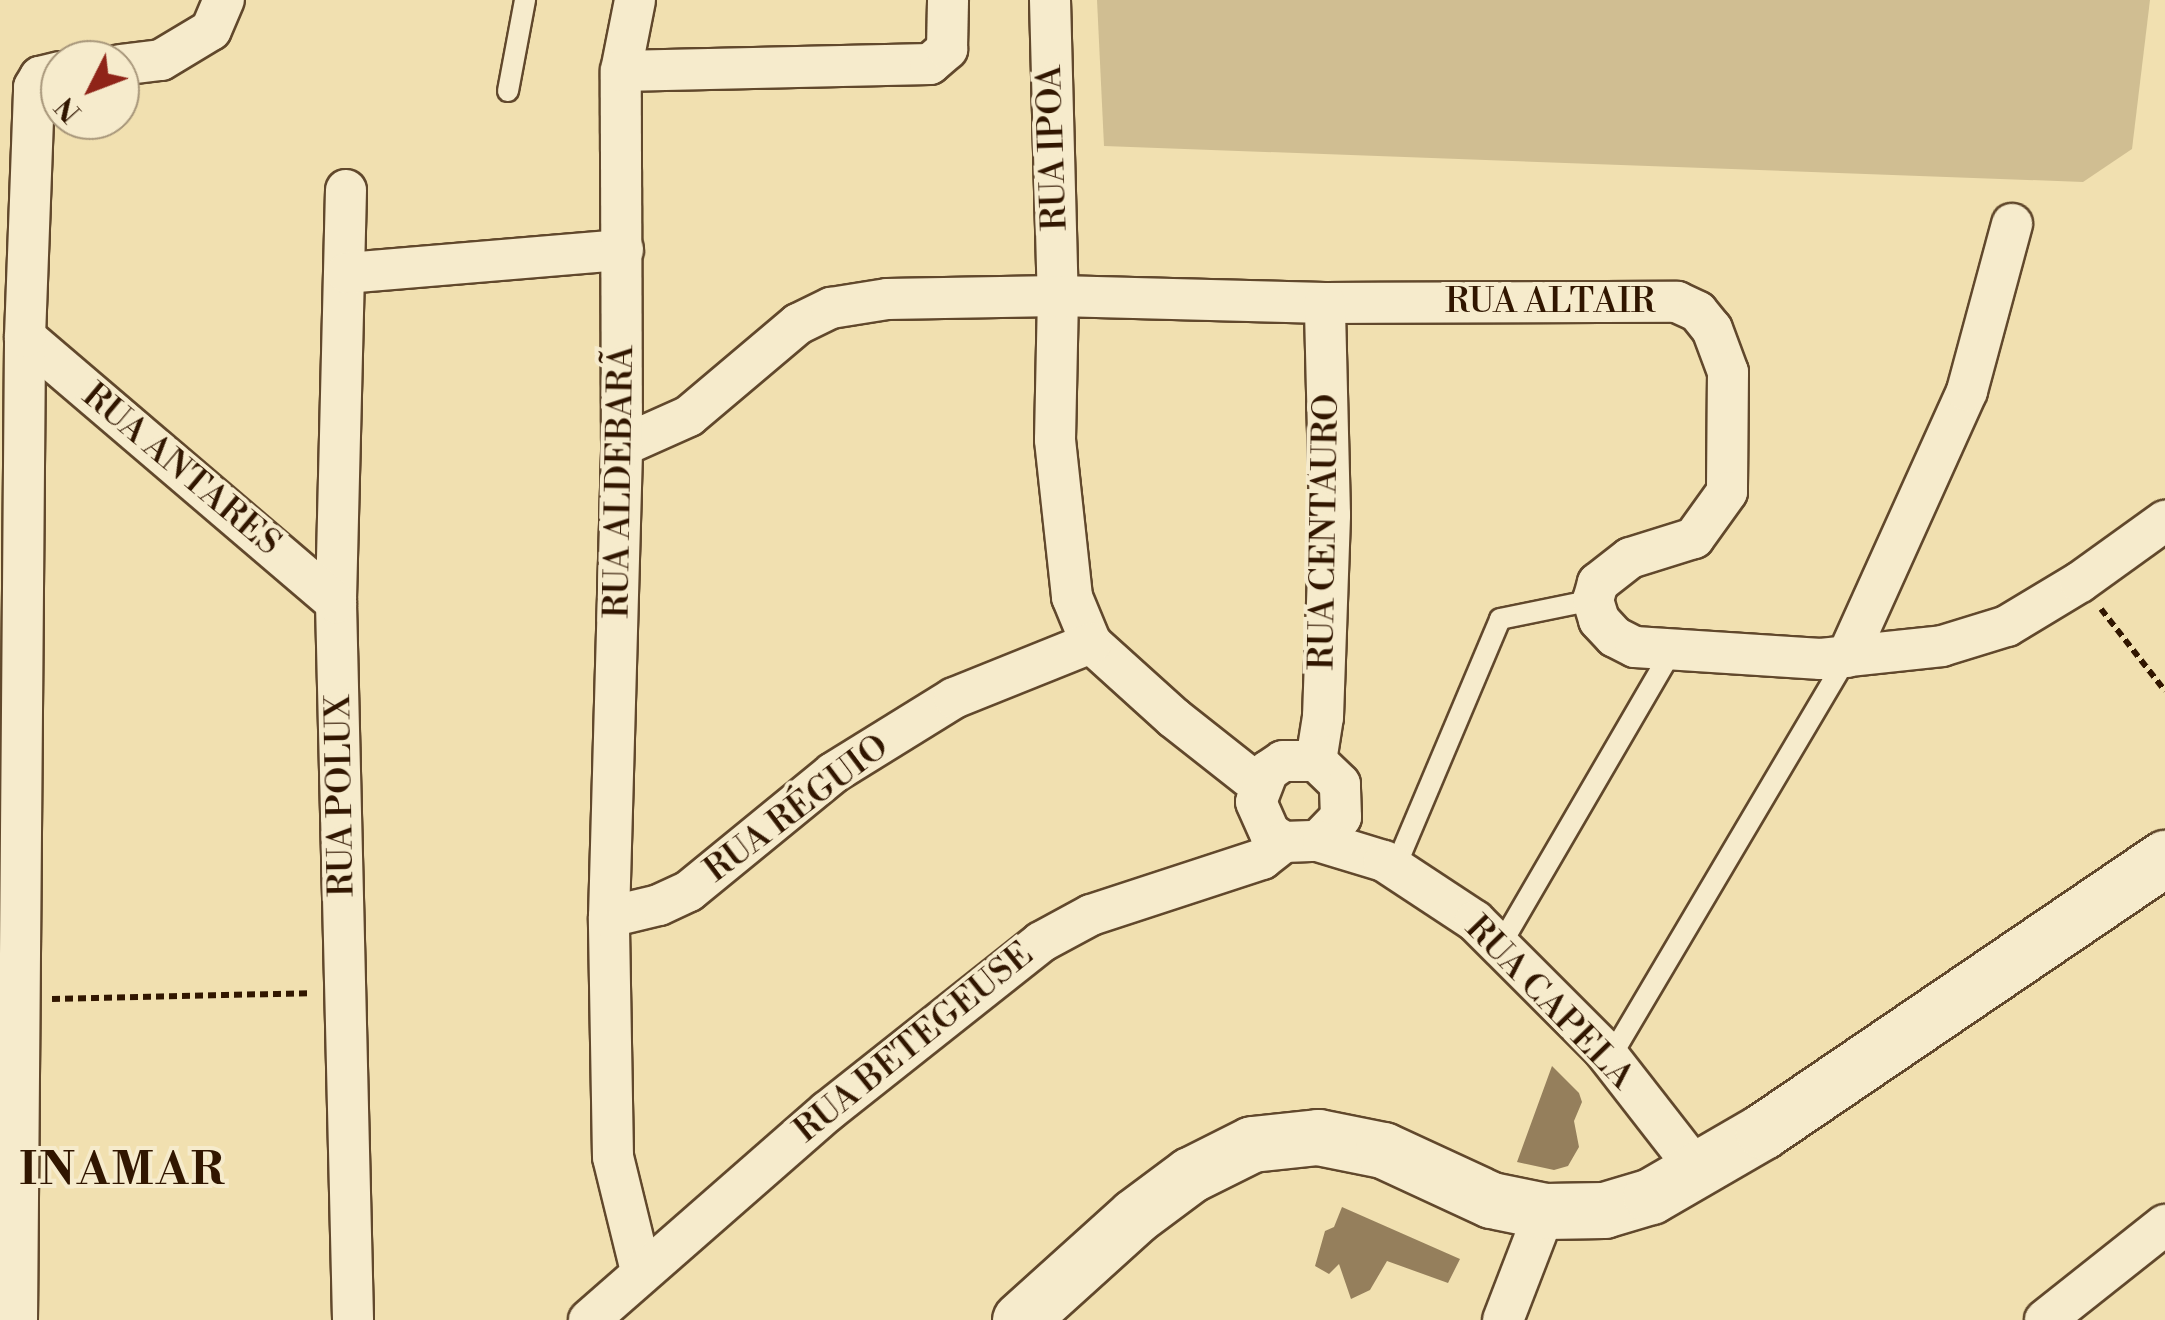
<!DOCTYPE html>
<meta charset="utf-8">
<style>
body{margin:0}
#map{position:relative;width:2165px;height:1320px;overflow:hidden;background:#f1e0b0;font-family:"Libre Bodoni",serif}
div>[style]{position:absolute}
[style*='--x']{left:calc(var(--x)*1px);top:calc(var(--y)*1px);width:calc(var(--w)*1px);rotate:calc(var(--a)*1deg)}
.green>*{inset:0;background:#d0be92}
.building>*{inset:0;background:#957f5c}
.path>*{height:6px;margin-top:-3px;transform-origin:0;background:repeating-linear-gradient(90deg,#311600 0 8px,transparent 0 13px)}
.roads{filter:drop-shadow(2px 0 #61482c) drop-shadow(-2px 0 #61482c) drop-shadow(0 2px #61482c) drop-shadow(0 -2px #61482c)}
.lane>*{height:20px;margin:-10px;padding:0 10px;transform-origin:10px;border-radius:10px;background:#f6ebcc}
.street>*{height:40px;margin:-20px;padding:0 20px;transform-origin:20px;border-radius:20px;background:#f6ebcc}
.secondary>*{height:55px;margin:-27.5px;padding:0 27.5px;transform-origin:27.5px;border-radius:27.5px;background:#f6ebcc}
span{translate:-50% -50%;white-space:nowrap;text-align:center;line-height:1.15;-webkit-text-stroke:8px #f6ebcc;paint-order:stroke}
.street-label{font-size:35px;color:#311600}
.district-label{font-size:45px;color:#311600;font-weight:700;letter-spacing:2.5px}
.north{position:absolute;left:40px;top:40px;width:100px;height:100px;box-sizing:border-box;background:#f6ebcc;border:2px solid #a7967a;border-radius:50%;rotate:228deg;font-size:28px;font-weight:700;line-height:40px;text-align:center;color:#311600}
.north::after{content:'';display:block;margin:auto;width:35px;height:45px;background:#8f2418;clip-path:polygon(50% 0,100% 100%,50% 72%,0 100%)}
</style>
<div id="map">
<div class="green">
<div style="clip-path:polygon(1097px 0,2150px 0,2132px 149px,2083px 182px,1104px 146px)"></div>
</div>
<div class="building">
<div style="clip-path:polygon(1552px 1066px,1579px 1093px,1582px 1102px,1574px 1121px,1579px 1147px,1568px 1166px,1554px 1170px,1517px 1162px)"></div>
<div style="clip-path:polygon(1342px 1207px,1460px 1259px,1448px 1283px,1387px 1261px,1370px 1290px,1351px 1299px,1339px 1264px,1329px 1274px,1315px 1266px,1325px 1231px,1334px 1227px)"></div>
</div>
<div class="path">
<div style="--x:2101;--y:609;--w:104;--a:52"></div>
<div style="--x:52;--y:999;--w:258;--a:-1.3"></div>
</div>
<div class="roads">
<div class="lane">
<div style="--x:508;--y:91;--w:93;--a:-79.4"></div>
<div style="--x:1395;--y:868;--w:270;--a:-67.1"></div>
<div style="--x:1500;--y:619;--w:95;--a:-11.5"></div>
<div style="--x:1500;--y:946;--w:340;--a:-59.8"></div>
<div style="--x:1610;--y:1058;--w:466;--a:-59.4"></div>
</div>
<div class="street">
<div style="--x:1050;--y:0;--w:296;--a:88.5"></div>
<div style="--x:1058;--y:296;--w:144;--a:91.2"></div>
<div style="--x:1055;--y:440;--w:158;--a:83.8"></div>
<div style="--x:1072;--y:597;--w:50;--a:67.6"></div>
<div style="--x:1091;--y:643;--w:112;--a:42.1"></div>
<div style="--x:1174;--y:718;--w:110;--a:38.3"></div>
<div style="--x:120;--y:65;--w:41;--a:-7"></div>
<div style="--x:161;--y:60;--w:58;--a:-31"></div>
<div style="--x:211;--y:30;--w:33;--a:-67"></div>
<div style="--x:621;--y:71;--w:72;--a:-78.8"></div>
<div style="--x:346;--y:190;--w:413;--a:91.4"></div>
<div style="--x:336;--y:603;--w:717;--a:88.64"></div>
<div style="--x:347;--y:273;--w:277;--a:-4.8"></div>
<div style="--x:25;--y:337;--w:409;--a:40.5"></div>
<div style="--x:622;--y:446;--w:73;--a:-24.1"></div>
<div style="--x:689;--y:416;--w:143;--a:-40.2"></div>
<div style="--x:798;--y:324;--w:37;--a:-26"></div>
<div style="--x:831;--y:308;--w:57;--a:-9.1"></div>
<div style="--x:887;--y:299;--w:171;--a:-1"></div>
<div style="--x:1058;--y:296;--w:267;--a:1.5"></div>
<div style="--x:1325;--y:303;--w:352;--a:-0.2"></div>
<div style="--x:1677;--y:302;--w:23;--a:25"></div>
<div style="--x:1698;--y:312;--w:22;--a:51"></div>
<div style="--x:1712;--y:329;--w:46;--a:69.6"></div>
<div style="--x:1728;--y:372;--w:120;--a:90.5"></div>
<div style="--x:1727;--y:492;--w:57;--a:125.7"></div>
<div style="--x:1694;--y:538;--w:67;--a:162.6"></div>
<div style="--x:1630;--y:558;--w:41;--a:142"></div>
<div style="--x:1598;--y:583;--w:18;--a:106"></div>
<div style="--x:1593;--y:600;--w:21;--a:73"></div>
<div style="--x:1599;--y:620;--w:23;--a:47"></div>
<div style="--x:1615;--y:637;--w:22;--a:27"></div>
<div style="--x:1635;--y:647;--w:186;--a:3.7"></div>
<div style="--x:1821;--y:659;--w:122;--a:-6.1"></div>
<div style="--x:1942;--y:646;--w:68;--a:-17.1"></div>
<div style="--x:2007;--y:626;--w:85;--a:-31.1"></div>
<div style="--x:2080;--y:582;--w:105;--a:-35.7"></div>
<div style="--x:1847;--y:657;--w:292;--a:-65.7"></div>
<div style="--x:1967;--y:391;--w:173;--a:-74.9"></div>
<div style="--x:1316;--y:761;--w:45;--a:-81"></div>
<div style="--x:1323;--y:717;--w:202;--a:-88"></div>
<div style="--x:1330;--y:515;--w:212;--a:-91.4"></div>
<div style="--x:1318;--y:841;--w:33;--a:-46"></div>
<div style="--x:1341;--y:817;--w:33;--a:-92"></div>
<div style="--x:1340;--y:784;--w:33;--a:-136"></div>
<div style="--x:1316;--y:761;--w:33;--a:180"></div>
<div style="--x:1283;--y:761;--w:18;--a:146"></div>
<div style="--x:1268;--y:771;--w:33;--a:111"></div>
<div style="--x:1256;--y:802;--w:34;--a:66"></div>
<div style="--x:1270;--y:833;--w:17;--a:33"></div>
<div style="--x:1284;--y:842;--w:34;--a:-2"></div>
<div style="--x:1318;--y:841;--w:69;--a:16.9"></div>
<div style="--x:1384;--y:861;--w:109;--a:33.4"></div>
<div style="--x:1475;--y:921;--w:181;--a:45"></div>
<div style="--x:1603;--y:1049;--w:150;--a:52.1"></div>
<div style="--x:609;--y:917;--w:51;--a:-13.5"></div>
<div style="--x:659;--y:905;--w:33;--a:-25"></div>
<div style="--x:689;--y:891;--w:186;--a:-39.3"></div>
<div style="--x:833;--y:773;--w:142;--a:-31.8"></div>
<div style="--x:954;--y:698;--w:148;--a:-21.9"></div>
<div style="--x:641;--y:1271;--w:117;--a:-103.8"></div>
<div style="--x:613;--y:1157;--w:240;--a:-91"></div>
<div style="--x:609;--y:917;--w:471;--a:-88.4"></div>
<div style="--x:622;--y:446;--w:375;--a:-90.2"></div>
<div style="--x:621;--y:71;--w:309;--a:-1.3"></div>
<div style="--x:930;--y:64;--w:23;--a:-41"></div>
<div style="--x:947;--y:49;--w:49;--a:-88.8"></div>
<div style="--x:17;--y:1320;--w:983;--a:-89.53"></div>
<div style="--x:25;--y:337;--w:250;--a:-87.9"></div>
<div style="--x:34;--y:87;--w:12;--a:-59"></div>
<div style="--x:40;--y:77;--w:21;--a:-14"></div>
<div style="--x:589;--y:1320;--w:317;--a:-41.2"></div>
<div style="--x:828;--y:1111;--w:272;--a:-38.4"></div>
<div style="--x:1041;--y:942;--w:57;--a:-28.4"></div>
<div style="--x:1091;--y:915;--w:180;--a:-18.1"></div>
<div style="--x:1262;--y:859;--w:28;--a:-38"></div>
<div style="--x:1503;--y:1320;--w:117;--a:-68.9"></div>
<div style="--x:2045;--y:1320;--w:153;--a:-38.4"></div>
</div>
<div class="secondary">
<div style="--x:1020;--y:1320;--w:155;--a:-42.1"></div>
<div style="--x:1135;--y:1216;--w:69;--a:-36.7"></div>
<div style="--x:1190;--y:1175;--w:69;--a:-26.6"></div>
<div style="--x:1252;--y:1144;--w:66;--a:-6.1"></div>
<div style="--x:1318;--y:1137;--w:66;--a:11.3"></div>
<div style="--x:1383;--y:1150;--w:119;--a:24.8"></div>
<div style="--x:1491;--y:1200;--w:55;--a:11.5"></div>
<div style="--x:1545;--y:1211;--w:59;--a:-1"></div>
<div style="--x:1604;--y:1210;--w:49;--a:-16.6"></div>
<div style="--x:1651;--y:1196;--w:129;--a:-30.1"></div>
<div style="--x:1763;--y:1131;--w:486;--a:-34.2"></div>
</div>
</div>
<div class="street-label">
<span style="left:1053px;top:148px;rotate:-92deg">RUA IPOA</span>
<span style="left:1550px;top:302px">RUA ALTAIR</span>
<span style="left:181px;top:470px;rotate:40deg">RUA ANTARES</span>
<span style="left:620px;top:482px;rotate:-89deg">RUA ALDEBARÃ</span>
<span style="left:1325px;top:532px;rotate:-89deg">RUA CENTAURO</span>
<span style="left:341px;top:796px;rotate:-91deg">RUA POLUX</span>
<span style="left:797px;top:809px;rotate:-37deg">RUA RÉGUIO</span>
<span style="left:1549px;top:1003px;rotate:46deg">RUA CAPELA</span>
<span style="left:914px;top:1043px;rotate:-39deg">RUA BETEGEUSE</span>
</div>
<div class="district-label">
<span style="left:123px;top:1171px">INAMAR</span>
</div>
<div class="north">N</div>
</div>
